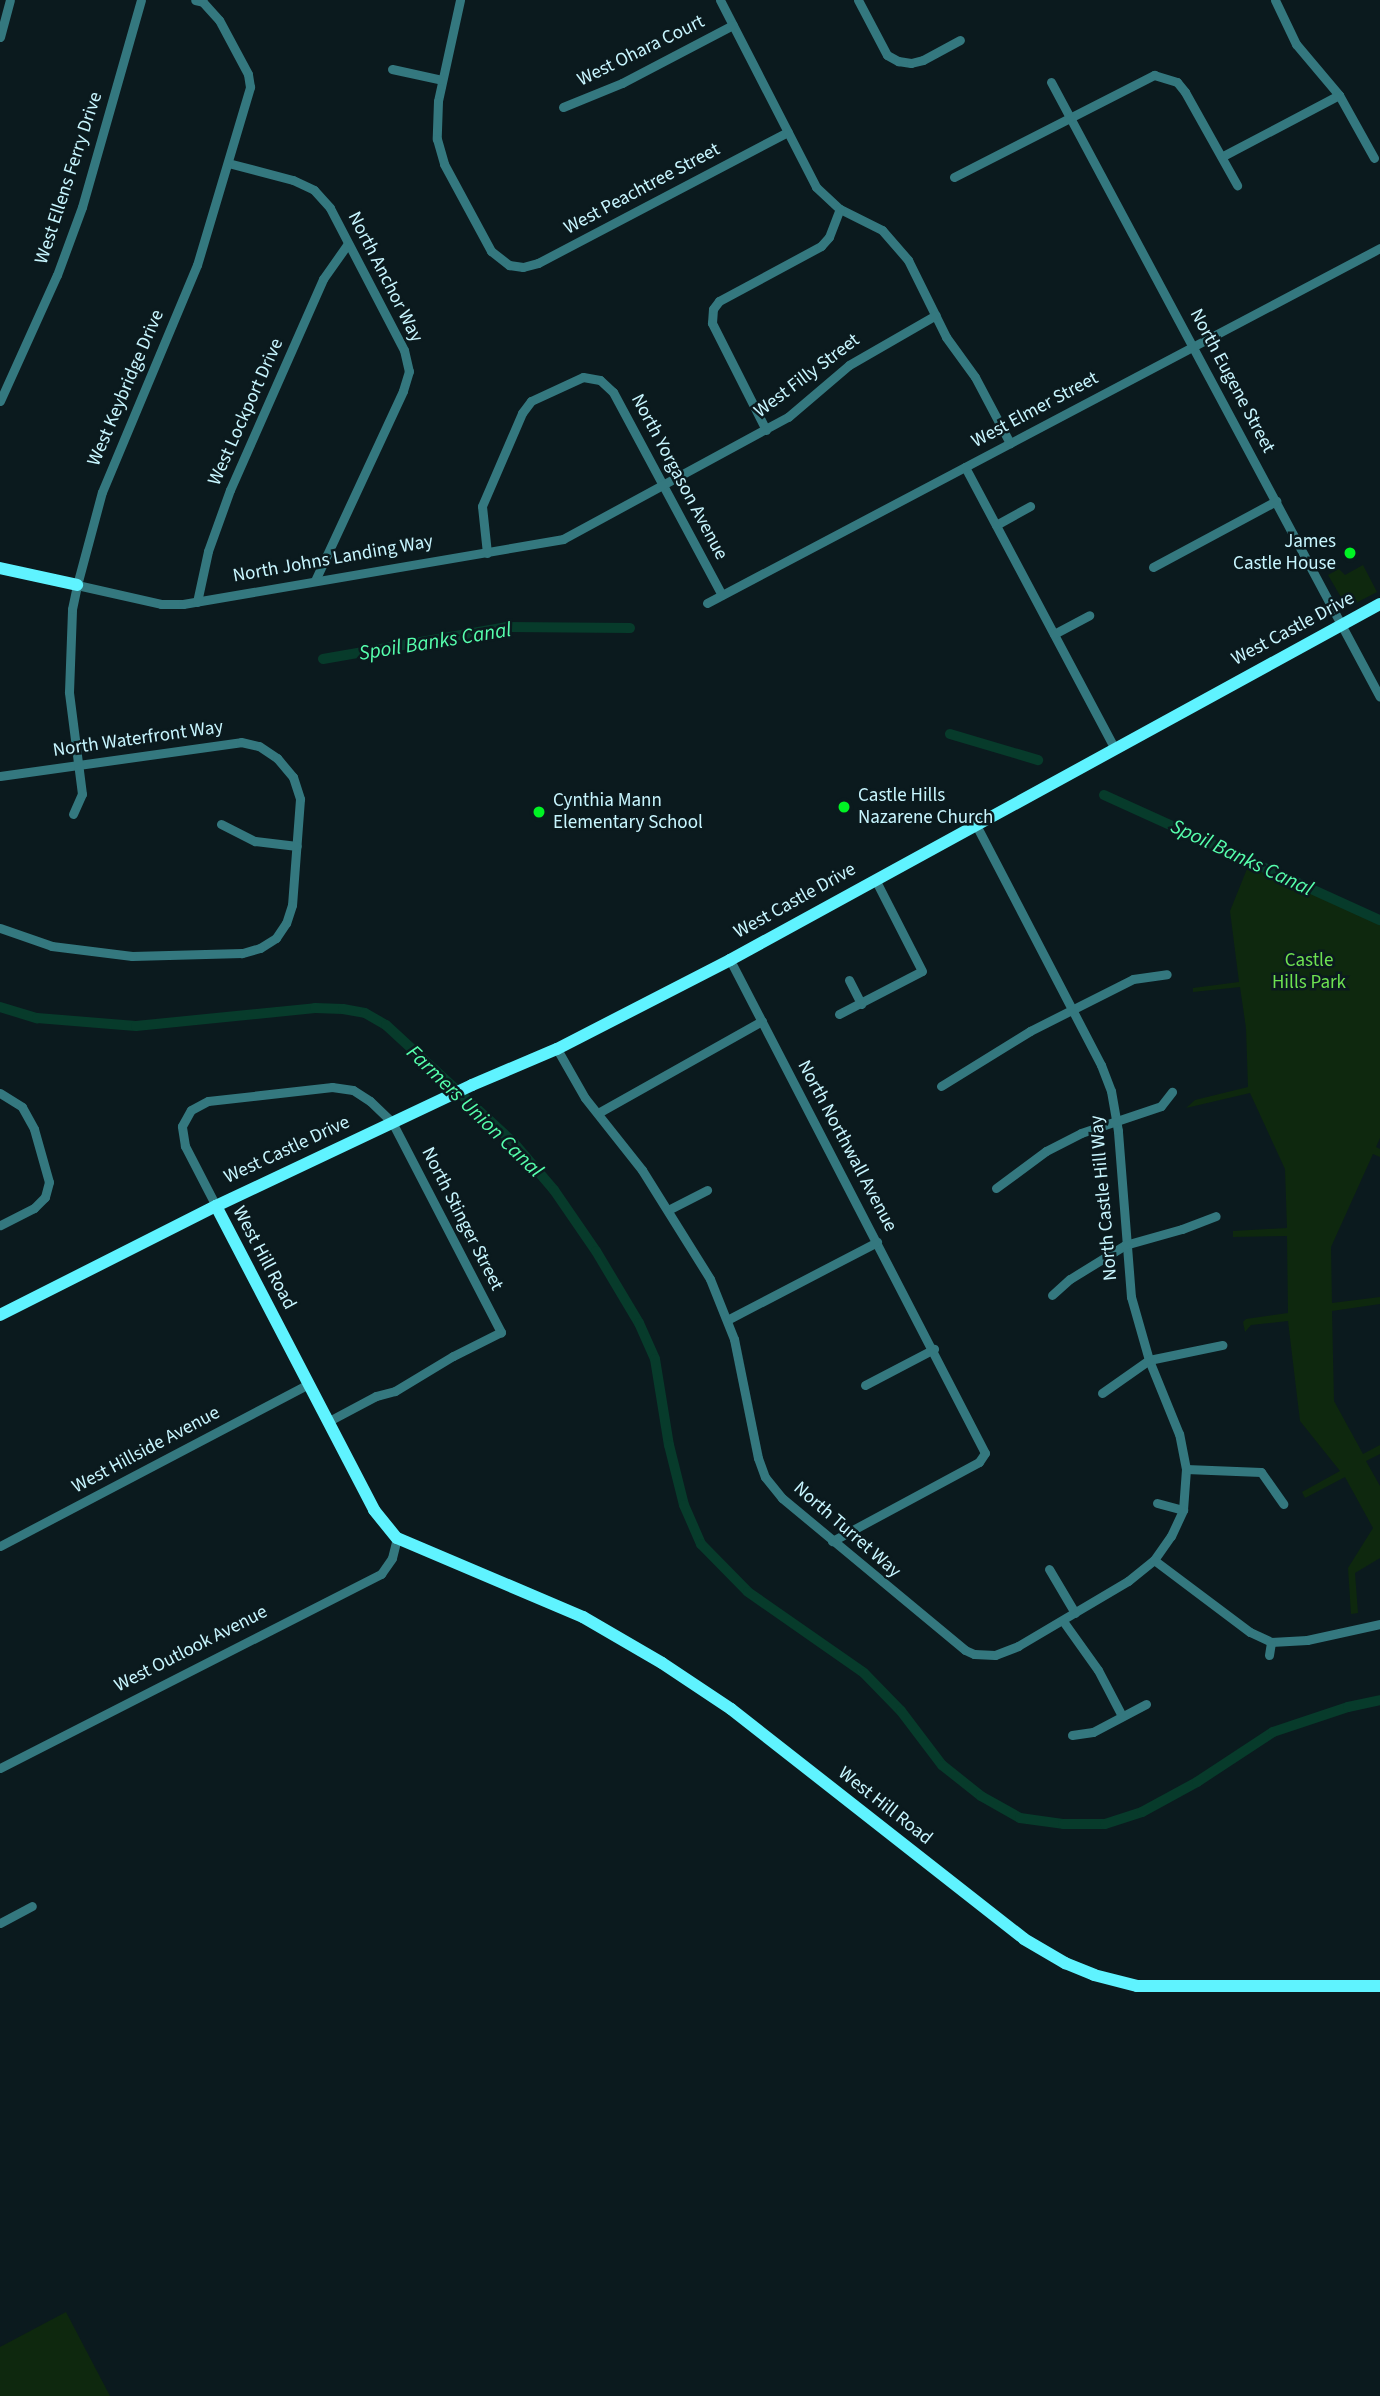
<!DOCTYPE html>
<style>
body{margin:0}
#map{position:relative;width:1380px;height:2396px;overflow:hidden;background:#0b1a1e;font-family:"Source Sans 3",sans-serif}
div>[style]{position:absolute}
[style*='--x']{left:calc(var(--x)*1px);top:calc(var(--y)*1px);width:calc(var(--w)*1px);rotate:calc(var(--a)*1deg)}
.green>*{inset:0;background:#0e280e}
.canal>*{height:10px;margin:-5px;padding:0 5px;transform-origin:5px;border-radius:5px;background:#073b2b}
.street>*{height:9px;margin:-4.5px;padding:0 4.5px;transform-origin:4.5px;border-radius:4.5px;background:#34787f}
.secondary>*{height:12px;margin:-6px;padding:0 6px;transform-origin:6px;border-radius:6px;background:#5ff3ff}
.dots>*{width:19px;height:19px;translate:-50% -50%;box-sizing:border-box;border:4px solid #0b1a1e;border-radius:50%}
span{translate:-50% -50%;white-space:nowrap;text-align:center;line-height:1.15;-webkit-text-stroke:5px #0b1a1e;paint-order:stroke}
.street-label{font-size:19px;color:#c8f6ff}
.poi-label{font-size:19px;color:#c8f6ff}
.right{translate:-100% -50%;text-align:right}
.left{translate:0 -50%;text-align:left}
.park-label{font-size:19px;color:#6ee251}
.water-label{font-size:21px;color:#56ffad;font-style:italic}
</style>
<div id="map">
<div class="green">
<div style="clip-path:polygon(1363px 565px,1377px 592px,1352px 605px,1345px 604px,1328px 575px,1339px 569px,1345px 575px)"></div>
<div style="clip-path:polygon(1249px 864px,1380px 922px,1380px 1138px,1376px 1147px,1380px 1149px,1380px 1157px,1373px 1154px,1331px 1247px,1332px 1303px,1380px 1297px,1380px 1304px,1332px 1311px,1334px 1401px,1363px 1454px,1380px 1445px,1380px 1454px,1366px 1461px,1380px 1486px,1380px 1558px,1355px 1573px,1358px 1613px,1351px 1614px,1348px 1568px,1373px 1528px,1345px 1477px,1305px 1498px,1302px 1492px,1340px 1471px,1300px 1421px,1288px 1321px,1251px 1325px,1245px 1332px,1243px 1322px,1246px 1319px,1288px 1313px,1287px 1236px,1233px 1237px,1233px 1231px,1287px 1228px,1285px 1169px,1250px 1093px,1186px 1108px,1195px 1100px,1248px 1087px,1246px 1028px,1240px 987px,1193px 992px,1193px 988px,1239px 982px,1230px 911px)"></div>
<div style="clip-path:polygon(66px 2312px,110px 2396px,0 2396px,0 2347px)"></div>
</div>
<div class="canal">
<div style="--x:323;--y:659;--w:187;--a:-9.9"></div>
<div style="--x:507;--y:627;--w:123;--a:0.5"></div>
<div style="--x:950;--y:734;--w:92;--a:16.5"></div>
<div style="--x:1104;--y:795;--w:303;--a:24.4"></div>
<div style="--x:0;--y:1007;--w:39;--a:17"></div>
<div style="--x:37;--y:1018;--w:99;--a:4.6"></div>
<div style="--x:136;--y:1026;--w:180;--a:-5.7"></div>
<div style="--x:315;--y:1008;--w:28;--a:2"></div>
<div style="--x:343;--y:1009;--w:22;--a:10"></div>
<div style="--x:365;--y:1013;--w:24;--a:30"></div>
<div style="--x:386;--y:1025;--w:174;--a:42.7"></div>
<div style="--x:514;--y:1143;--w:62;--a:49.6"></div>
<div style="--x:554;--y:1190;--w:74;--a:55.5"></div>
<div style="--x:596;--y:1251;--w:84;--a:59.2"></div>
<div style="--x:639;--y:1323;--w:39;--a:66"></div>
<div style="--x:655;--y:1359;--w:87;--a:80.8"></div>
<div style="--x:669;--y:1445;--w:62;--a:76"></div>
<div style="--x:684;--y:1505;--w:43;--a:66.4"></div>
<div style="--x:701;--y:1544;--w:67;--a:45.6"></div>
<div style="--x:748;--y:1592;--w:141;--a:34.9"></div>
<div style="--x:864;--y:1673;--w:53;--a:45.8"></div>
<div style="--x:901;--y:1711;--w:68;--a:52.8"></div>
<div style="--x:942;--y:1765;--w:50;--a:38.5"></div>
<div style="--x:981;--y:1796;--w:45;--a:29.4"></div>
<div style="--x:1020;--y:1818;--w:43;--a:7.9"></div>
<div style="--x:1063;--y:1824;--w:42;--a:0"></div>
<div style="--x:1105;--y:1824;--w:39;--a:-18"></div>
<div style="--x:1142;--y:1812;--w:63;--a:-28.6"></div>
<div style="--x:1197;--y:1782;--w:91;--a:-33.3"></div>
<div style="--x:1273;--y:1732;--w:79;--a:-18.4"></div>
<div style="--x:1348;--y:1707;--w:33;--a:-12"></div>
</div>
<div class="street">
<div style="--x:460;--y:0;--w:103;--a:102.3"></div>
<div style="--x:438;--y:101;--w:38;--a:92"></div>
<div style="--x:437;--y:139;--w:26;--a:74"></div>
<div style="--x:444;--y:164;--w:99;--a:61.6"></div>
<div style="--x:491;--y:251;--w:23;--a:38"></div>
<div style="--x:509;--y:265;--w:14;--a:8"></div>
<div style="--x:523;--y:267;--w:16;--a:-15"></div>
<div style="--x:538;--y:263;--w:282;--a:-27.7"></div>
<div style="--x:720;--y:0;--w:210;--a:62.8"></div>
<div style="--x:816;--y:187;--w:33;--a:43"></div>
<div style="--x:840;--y:209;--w:47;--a:26.6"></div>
<div style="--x:882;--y:230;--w:40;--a:49"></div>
<div style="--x:908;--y:260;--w:86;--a:63.7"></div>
<div style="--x:946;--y:337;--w:49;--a:54.1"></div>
<div style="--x:975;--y:377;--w:75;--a:62.1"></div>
<div style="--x:858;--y:0;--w:62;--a:62.2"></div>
<div style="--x:887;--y:55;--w:13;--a:29"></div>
<div style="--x:898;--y:61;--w:13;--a:9"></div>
<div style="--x:911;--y:63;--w:12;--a:-14"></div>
<div style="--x:923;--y:60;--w:42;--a:-28.4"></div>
<div style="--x:1275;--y:0;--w:49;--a:64.5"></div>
<div style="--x:1296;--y:44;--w:67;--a:49.9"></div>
<div style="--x:1339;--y:95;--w:72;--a:60.9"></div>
<div style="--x:0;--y:37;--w:38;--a:-75"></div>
<div style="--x:392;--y:69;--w:51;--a:12.4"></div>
<div style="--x:1051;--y:82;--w:697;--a:61.86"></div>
<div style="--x:563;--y:107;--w:64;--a:-22.1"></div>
<div style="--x:622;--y:83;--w:125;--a:-27.6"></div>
<div style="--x:1223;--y:156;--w:131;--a:-27.7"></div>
<div style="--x:228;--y:163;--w:67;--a:14.7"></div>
<div style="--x:293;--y:180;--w:23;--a:25"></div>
<div style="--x:314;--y:190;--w:24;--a:48"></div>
<div style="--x:330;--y:208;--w:160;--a:62.5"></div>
<div style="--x:404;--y:350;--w:22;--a:77"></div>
<div style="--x:409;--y:371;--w:21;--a:107"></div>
<div style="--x:403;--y:391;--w:209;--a:114.9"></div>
<div style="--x:954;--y:177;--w:225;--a:-27"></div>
<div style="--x:1154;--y:75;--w:24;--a:17"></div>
<div style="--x:1177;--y:82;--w:13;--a:51"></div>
<div style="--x:1185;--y:92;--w:107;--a:60.8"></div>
<div style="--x:0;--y:401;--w:138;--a:-65.7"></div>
<div style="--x:57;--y:275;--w:72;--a:-69.8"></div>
<div style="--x:82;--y:207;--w:215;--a:-74.1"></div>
<div style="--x:766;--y:430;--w:120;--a:-116.8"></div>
<div style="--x:712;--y:323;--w:14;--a:-86"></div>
<div style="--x:713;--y:309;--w:10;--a:-53"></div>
<div style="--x:719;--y:301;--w:116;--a:-28.3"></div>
<div style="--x:821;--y:246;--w:12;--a:-48"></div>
<div style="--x:829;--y:237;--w:30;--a:-69"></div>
<div style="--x:965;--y:467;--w:317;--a:62"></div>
<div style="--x:996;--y:525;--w:39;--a:-29"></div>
<div style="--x:487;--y:553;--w:47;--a:-96.1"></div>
<div style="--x:482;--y:506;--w:101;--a:-66.7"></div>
<div style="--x:522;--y:413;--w:15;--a:-53"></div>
<div style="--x:531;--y:401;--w:57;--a:-24.8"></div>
<div style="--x:583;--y:377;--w:17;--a:10"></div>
<div style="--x:600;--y:380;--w:18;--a:43"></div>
<div style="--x:613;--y:392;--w:230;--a:61.8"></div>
<div style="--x:1153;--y:567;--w:140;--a:-28.2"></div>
<div style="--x:77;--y:585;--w:86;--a:12.7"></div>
<div style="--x:161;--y:604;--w:22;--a:0"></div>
<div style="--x:183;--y:604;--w:386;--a:-9.7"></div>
<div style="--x:563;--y:539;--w:256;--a:-28.5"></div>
<div style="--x:788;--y:417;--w:80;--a:-40.4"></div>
<div style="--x:849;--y:365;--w:100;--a:-29.9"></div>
<div style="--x:197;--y:602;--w:52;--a:-77.8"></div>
<div style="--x:208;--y:551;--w:65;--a:-70.2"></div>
<div style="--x:230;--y:490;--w:231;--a:-66.2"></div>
<div style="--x:323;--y:279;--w:42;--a:-54.8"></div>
<div style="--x:707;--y:603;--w:761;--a:-27.81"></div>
<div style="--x:1054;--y:634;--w:40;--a:-28"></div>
<div style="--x:0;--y:776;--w:243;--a:-8"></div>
<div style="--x:241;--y:742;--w:18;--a:13"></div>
<div style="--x:259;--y:746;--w:22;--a:34"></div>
<div style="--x:277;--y:758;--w:25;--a:50"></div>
<div style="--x:293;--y:777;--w:23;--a:72"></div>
<div style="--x:300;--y:799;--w:106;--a:94.3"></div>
<div style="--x:292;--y:905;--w:19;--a:108"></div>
<div style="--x:286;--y:923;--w:18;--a:124"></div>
<div style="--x:276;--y:938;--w:19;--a:148"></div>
<div style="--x:260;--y:948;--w:19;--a:164"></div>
<div style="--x:242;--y:953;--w:110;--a:178.4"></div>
<div style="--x:132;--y:956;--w:81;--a:-172.9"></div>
<div style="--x:52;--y:946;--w:55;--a:-160.9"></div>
<div style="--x:73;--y:814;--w:22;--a:-66"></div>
<div style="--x:82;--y:794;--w:103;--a:-97.3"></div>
<div style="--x:69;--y:692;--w:83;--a:-87.9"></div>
<div style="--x:72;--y:609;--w:25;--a:-78"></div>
<div style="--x:77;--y:585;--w:96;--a:-75"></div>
<div style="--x:102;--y:492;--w:246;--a:-67.3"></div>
<div style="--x:197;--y:265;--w:186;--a:-73.4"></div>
<div style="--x:250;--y:87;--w:13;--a:-99"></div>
<div style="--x:248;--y:74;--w:61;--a:-118.2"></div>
<div style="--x:219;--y:20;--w:24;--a:-132"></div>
<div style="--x:203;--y:2;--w:8;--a:-166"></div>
<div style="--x:221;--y:824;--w:38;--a:27"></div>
<div style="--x:255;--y:841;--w:42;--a:6.8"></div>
<div style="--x:730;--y:960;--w:555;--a:62.65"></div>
<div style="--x:985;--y:1453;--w:11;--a:124"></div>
<div style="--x:979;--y:1462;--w:167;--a:151.7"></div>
<div style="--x:849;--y:980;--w:27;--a:63"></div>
<div style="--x:839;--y:1014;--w:93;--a:-27.4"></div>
<div style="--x:922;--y:971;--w:103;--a:-117.1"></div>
<div style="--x:557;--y:1049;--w:56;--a:60.3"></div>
<div style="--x:585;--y:1098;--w:92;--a:51.6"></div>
<div style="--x:642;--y:1170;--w:128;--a:58"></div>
<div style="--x:710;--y:1279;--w:65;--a:68.2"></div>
<div style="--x:734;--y:1339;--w:121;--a:78.6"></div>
<div style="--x:758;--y:1458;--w:20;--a:70"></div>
<div style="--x:765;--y:1477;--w:27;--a:51"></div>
<div style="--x:782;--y:1498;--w:238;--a:39.7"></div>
<div style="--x:965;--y:1650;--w:10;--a:24"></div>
<div style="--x:974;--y:1654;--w:21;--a:3"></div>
<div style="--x:995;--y:1655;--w:25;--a:-21"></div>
<div style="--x:1018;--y:1646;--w:128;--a:-30.6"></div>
<div style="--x:1128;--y:1581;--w:33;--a:-39"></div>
<div style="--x:1154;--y:1560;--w:29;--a:-55"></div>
<div style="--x:1171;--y:1536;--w:29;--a:-65"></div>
<div style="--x:1183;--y:1510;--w:41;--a:-85.8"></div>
<div style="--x:1186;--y:1469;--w:36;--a:-101"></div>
<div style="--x:1179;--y:1434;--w:80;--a:-112.1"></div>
<div style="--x:1149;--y:1360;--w:66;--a:-105.9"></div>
<div style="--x:1131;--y:1297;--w:167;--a:-94.5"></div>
<div style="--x:1118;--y:1131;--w:41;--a:-99.9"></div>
<div style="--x:1111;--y:1091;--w:28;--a:-111"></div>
<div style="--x:1101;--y:1065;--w:273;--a:-117.5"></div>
<div style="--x:941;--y:1086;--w:105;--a:-31.7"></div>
<div style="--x:1030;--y:1031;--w:115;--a:-26.8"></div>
<div style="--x:1133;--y:979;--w:34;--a:-8"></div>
<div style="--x:0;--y:1093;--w:26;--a:32"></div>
<div style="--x:22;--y:1107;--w:25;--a:61"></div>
<div style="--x:34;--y:1129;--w:55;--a:74.2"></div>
<div style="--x:49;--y:1182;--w:16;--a:105"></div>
<div style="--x:45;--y:1197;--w:16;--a:135"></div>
<div style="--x:34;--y:1208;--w:38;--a:153"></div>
<div style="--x:598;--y:1113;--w:188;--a:-29.3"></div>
<div style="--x:996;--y:1188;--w:62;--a:-36.5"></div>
<div style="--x:1046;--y:1151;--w:39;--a:-27"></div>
<div style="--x:1081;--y:1133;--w:84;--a:-18.6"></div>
<div style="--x:1161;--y:1106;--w:18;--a:-52"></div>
<div style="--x:216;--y:1206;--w:68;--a:-117.3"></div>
<div style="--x:185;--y:1146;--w:20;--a:-99"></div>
<div style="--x:182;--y:1126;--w:18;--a:-61"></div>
<div style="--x:191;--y:1110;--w:19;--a:-28"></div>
<div style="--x:208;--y:1101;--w:125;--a:-6.4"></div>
<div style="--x:332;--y:1087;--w:21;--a:8"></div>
<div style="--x:353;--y:1090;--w:20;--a:33"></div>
<div style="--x:370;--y:1101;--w:30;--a:44"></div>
<div style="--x:392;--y:1122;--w:237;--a:62.6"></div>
<div style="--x:501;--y:1332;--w:54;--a:153.4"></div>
<div style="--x:453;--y:1356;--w:68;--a:148.9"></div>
<div style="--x:395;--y:1391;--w:20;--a:165"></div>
<div style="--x:376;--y:1396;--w:53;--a:152"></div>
<div style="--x:668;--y:1210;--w:44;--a:-27.1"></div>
<div style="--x:1052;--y:1295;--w:24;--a:-42"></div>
<div style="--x:1070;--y:1279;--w:65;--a:-31.7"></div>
<div style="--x:1125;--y:1245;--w:59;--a:-15.7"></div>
<div style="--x:1182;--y:1229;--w:36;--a:-21"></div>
<div style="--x:729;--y:1319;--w:167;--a:-27.5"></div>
<div style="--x:865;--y:1385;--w:78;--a:-27.6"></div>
<div style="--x:1102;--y:1393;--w:57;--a:-35.1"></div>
<div style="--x:1149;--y:1360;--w:75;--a:-11.6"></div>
<div style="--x:1186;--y:1469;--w:75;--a:2.3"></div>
<div style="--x:1261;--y:1472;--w:39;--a:55"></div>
<div style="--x:1157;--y:1503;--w:27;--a:15"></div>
<div style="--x:0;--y:1546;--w:349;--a:-27.7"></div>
<div style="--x:1154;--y:1560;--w:120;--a:36.9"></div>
<div style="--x:1250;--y:1632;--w:23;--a:25"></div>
<div style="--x:1271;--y:1642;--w:36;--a:-3"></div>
<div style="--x:1307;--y:1640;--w:75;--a:-12.4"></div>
<div style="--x:1049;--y:1569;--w:51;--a:59.4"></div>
<div style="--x:1063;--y:1621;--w:60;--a:54.5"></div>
<div style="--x:1098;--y:1670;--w:52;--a:62.4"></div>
<div style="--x:1269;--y:1655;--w:13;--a:-81"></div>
<div style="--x:1072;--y:1735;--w:21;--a:-8"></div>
<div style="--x:1093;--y:1732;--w:60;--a:-27.8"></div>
<div style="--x:0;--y:1768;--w:428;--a:-27"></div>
<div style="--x:381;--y:1574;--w:19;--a:-55"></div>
<div style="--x:392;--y:1558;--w:21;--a:-76"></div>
<div style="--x:0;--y:1923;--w:36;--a:-28"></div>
</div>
<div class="secondary">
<div style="--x:0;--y:568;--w:79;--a:12.4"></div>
<div style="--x:216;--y:1206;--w:343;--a:62.5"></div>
<div style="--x:374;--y:1510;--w:36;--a:51"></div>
<div style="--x:397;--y:1538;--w:202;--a:23"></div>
<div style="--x:583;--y:1617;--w:91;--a:30.2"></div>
<div style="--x:662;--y:1663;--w:83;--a:33.7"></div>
<div style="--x:731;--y:1709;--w:372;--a:38.1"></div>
<div style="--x:1024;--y:1939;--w:48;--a:30.3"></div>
<div style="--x:1065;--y:1963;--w:31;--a:22"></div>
<div style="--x:1094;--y:1975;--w:44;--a:14.3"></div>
<div style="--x:1137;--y:1986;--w:243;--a:0"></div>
<div style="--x:0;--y:1315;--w:242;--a:-26.8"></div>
<div style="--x:216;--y:1206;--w:283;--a:-25.3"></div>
<div style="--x:472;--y:1085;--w:92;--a:-23"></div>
<div style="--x:557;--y:1049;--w:195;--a:-27.2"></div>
<div style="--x:730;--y:960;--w:741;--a:-28.71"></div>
</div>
<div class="dots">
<div style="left:1350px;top:553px;background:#00f324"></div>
<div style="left:844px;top:807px;background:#00f324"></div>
<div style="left:539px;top:812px;background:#00f324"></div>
</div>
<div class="street-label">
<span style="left:641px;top:51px;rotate:-26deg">West Ohara Court</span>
<span style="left:69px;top:178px;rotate:-72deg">West Ellens Ferry Drive</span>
<span style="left:642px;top:189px;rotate:-28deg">West Peachtree Street</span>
<span style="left:385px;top:277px;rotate:63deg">North Anchor Way</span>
<span style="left:807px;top:376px;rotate:-37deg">West Filly Street</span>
<span style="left:1232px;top:381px;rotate:62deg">North Eugene Street</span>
<span style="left:126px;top:388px;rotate:-67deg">West Keybridge Drive</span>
<span style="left:1035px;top:410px;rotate:-28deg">West Elmer Street</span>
<span style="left:246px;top:412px;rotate:-66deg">West Lockport Drive</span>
<span style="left:679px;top:477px;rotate:62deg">North Yorgason Avenue</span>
<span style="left:333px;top:559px;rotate:-10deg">North Johns Landing Way</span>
<span style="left:1293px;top:629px;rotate:-28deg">West Castle Drive</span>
<span style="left:138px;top:739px;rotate:-8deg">North Waterfront Way</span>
<span style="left:795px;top:901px;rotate:-29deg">West Castle Drive</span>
<span style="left:847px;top:1146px;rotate:62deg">North Northwall Avenue</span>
<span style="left:287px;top:1150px;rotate:-25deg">West Castle Drive</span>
<span style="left:1104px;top:1198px;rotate:-95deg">North Castle Hill Way</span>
<span style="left:462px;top:1219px;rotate:63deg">North Stinger Street</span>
<span style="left:264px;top:1258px;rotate:62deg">West Hill Road</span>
<span style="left:146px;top:1450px;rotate:-28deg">West Hillside Avenue</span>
<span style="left:847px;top:1530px;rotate:41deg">North Turret Way</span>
<span style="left:191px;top:1649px;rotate:-27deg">West Outlook Avenue</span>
<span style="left:885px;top:1806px;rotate:38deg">West Hill Road</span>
</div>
<div class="poi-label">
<span class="right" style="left:1336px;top:553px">James<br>Castle House</span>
<span class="left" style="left:858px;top:807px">Castle Hills<br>Nazarene Church</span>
<span class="left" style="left:553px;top:812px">Cynthia Mann<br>Elementary School</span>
</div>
<div class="park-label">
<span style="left:1309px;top:972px">Castle<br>Hills Park</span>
</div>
<div class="water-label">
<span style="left:435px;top:641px;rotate:-9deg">Spoil Banks Canal</span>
<span style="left:1242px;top:857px;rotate:25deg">Spoil Banks Canal</span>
<span style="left:475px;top:1111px;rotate:44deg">Farmers Union Canal</span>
</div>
</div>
